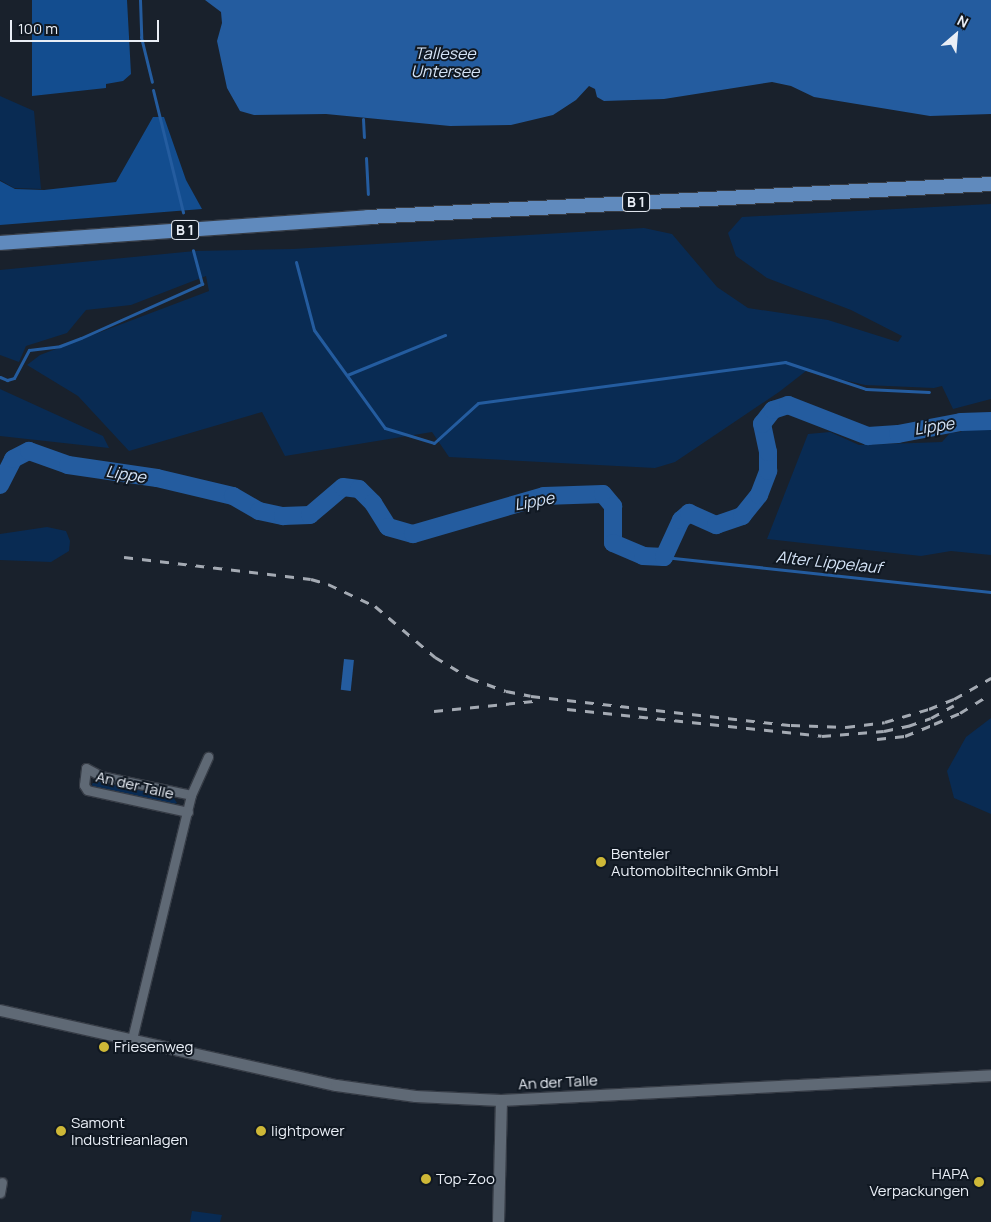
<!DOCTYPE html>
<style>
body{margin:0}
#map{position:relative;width:991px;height:1222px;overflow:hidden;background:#19212c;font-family:Manrope,sans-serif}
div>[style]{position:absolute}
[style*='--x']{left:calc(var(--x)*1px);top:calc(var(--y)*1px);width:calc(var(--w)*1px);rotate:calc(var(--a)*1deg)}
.green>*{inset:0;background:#092b53}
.forest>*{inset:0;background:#134d8f}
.water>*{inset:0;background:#245c9f;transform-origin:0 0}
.stream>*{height:3px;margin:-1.5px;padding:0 1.5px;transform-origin:1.5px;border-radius:1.5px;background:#245c9f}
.river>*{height:18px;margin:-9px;padding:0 9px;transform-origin:9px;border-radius:9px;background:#245c9f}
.roads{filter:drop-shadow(1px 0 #363c46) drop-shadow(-1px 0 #363c46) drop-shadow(0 1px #363c46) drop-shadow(0 -1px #363c46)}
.minor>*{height:9px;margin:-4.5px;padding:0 4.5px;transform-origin:4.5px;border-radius:4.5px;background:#5f6975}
.tertiary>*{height:11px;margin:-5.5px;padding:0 5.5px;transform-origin:5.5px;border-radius:5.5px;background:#5f6975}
.trunk>*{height:14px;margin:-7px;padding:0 7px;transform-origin:7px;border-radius:7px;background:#608abd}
.rail>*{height:3px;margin-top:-1.5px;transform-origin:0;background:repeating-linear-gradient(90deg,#a4aab3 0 9px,transparent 0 18px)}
.dots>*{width:14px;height:14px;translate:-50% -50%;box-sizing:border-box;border:2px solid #101822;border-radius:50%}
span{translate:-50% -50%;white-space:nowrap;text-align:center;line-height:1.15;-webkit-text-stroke:4px #101822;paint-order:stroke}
.shield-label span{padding:1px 4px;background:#101822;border:1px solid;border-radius:4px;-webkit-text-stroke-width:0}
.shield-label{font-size:14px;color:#e9eef6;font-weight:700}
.street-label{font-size:15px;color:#e9eef6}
.poi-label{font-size:15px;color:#e9eef6}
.left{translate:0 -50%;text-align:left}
.right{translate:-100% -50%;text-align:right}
.water-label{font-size:16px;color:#d5e4f7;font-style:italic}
.north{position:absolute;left:931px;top:10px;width:50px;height:50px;-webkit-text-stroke:4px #101822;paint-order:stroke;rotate:27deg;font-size:14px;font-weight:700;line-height:20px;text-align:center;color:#e9eef6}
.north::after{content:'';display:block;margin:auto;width:18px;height:22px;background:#e9eef6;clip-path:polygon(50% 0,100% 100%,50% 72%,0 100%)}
.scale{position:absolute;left:10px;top:20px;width:149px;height:22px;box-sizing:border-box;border:2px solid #e9eef6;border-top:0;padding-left:6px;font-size:15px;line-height:18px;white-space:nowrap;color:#e9eef6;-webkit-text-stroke:4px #101822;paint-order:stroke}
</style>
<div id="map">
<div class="green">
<div style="clip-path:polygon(0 96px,34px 111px,41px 189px,14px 188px,0 180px)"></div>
<div style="clip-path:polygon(991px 204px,991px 399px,953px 409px,942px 386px,934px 388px,865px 385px,806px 371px,779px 392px,675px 462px,655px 468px,449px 457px,432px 432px,285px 456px,262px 412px,129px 451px,78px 396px,27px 365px,40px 355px,209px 291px,206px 276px,131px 305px,86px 310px,67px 333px,26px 346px,19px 362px,0 355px,0 270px,195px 251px,293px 249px,644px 228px,672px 234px,717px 287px,748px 308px,828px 320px,898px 342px,902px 336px,851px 310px,767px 278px,736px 256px,728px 233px,742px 217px)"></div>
<div style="clip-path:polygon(0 389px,103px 436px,109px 448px,0 436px)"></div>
<div style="clip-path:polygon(991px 426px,991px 555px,951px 551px,921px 556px,767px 539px,808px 434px,830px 432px,859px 445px,942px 442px,950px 433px,961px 432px,962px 427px)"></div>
<div style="clip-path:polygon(47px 527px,66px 531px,70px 541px,69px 551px,51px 562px,0 560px,0 534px)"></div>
<div style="clip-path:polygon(991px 718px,991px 814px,954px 798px,947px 771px,966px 737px)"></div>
<div style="clip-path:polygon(95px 781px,173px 797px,177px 803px,172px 805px,93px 788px,92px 784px)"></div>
<div style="clip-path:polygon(192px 1211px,222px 1215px,220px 1222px,190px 1222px)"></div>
</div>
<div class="forest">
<div style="clip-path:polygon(32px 0,127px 0,131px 74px,123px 81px,106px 84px,106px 88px,32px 96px)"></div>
<div style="clip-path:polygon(153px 117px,164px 117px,186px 180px,202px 209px,0 225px,0 181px,15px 189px,44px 190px,116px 182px)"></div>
</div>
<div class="water">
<div style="clip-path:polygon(205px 0,991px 0,991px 114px,930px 116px,814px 97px,791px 86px,772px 82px,664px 99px,604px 101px,597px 97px,595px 89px,589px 86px,576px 100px,553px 115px,511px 125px,450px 126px,326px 114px,254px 115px,240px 111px,227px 88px,217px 41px,222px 23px,221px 12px)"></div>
<div style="left:344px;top:659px;width:10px;height:31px;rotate:6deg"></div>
</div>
<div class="stream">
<div style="--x:140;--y:0;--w:37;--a:88"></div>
<div style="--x:141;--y:37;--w:46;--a:76.3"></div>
<div style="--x:153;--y:90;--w:126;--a:76.2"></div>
<div style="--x:363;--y:119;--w:18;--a:87"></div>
<div style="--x:366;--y:158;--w:36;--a:87"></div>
<div style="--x:296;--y:262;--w:70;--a:75.2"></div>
<div style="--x:314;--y:330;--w:121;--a:54.1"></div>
<div style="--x:385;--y:428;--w:51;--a:17"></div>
<div style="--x:434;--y:443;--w:59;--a:-42.3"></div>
<div style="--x:478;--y:403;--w:310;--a:-7.6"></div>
<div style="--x:785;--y:362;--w:85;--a:18.4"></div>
<div style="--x:866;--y:389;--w:63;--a:2.7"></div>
<div style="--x:347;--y:375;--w:106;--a:-22.2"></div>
<div style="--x:0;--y:377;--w:8;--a:23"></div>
<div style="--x:7;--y:380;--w:7;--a:-16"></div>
<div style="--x:14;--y:378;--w:32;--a:-62"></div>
<div style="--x:29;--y:350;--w:31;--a:-7"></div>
<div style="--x:60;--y:346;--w:22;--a:-21"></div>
<div style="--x:81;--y:338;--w:133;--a:-24.1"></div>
<div style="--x:202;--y:284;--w:35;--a:-105"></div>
<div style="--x:664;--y:557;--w:329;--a:6.1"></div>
</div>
<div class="river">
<div style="--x:0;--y:485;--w:29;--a:-63"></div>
<div style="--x:13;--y:459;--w:18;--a:-27"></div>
<div style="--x:29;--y:451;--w:41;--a:19.7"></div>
<div style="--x:68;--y:465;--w:90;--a:8.3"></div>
<div style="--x:157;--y:478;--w:78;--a:13.3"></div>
<div style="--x:233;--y:496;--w:30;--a:30"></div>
<div style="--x:259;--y:511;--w:25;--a:12"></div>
<div style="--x:283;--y:516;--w:27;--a:-2"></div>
<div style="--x:310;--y:515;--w:43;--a:-40.3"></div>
<div style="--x:343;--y:487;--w:16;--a:7"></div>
<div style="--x:359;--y:489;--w:20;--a:45"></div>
<div style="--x:373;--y:503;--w:28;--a:58"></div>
<div style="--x:388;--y:527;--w:26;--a:16"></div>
<div style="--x:413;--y:534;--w:136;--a:-16.2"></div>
<div style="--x:544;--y:496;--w:59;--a:-1.9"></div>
<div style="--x:603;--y:494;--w:16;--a:50"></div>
<div style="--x:613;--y:506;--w:37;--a:90"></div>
<div style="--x:613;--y:543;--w:33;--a:23"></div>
<div style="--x:643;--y:556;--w:21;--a:3"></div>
<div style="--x:664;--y:557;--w:41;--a:-65.3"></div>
<div style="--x:681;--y:520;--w:11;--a:-41"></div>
<div style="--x:689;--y:513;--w:30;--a:24"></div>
<div style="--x:716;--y:525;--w:28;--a:-19"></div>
<div style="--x:742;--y:516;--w:27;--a:-51"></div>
<div style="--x:759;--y:495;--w:26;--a:-69"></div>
<div style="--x:768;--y:471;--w:19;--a:-90"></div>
<div style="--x:768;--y:452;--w:29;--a:-102"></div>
<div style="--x:762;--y:424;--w:18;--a:-52"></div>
<div style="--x:773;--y:410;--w:16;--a:-18"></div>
<div style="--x:788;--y:405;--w:86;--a:21.2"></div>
<div style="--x:868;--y:436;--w:30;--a:-4"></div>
<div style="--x:898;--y:434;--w:64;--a:-10.8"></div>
<div style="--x:961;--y:422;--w:30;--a:-2"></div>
</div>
<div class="roads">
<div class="minor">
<div style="--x:188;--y:812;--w:103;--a:-167.7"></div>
<div style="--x:87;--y:790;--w:6;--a:-121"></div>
<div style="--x:84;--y:785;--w:17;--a:-83"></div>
<div style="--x:86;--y:768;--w:17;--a:28"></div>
<div style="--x:101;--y:776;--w:92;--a:11.9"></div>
<div style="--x:132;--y:1039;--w:251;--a:-76.4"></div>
<div style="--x:191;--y:795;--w:42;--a:-65.9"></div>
<div style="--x:0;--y:1193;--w:11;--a:-80"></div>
</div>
<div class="tertiary">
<div style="--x:0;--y:1010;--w:344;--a:12.6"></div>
<div style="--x:336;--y:1085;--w:80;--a:7.9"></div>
<div style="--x:415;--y:1096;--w:86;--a:2.7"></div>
<div style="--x:501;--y:1100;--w:491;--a:-2.9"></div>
<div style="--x:498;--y:1222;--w:122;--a:-88.6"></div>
</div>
<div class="trunk">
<div style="--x:0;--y:243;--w:369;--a:-4"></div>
<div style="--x:368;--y:217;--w:624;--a:-3.03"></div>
</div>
</div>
<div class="rail">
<div style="--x:124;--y:557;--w:188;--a:6.7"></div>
<div style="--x:311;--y:579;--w:18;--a:16"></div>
<div style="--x:328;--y:584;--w:52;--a:25.1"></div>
<div style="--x:375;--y:606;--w:79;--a:40.4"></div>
<div style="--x:435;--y:657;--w:41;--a:31"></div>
<div style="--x:470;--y:678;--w:38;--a:20"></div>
<div style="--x:506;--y:691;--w:25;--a:11"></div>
<div style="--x:531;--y:696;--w:262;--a:6.4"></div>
<div style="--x:791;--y:725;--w:55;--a:2.1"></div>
<div style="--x:846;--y:727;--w:39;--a:-7"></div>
<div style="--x:885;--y:722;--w:46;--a:-16.5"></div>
<div style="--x:929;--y:709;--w:27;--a:-22"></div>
<div style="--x:954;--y:699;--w:43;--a:-29.6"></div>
<div style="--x:567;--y:709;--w:256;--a:6"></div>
<div style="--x:822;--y:736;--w:62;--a:-4.6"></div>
<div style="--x:884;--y:731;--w:25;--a:-12"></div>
<div style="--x:908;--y:726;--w:24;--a:-19"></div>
<div style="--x:931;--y:718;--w:26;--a:-29"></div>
<div style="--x:434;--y:711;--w:100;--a:-5.7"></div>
<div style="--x:877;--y:739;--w:28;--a:-6"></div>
<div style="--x:905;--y:736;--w:31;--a:-22"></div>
<div style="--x:934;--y:724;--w:28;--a:-23"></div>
<div style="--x:960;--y:713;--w:36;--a:-32"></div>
</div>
<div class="dots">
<div style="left:601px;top:862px;background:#ceb837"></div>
<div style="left:104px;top:1047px;background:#ceb837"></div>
<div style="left:61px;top:1131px;background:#ceb837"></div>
<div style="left:261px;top:1131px;background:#ceb837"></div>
<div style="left:426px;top:1179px;background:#ceb837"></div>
<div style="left:979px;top:1182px;background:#ceb837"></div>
</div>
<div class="shield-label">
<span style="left:636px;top:202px">B 1</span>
<span style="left:185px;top:230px">B 1</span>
</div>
<div class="street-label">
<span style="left:135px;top:785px;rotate:13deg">An der Talle</span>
<span style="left:558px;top:1082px;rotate:-3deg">An der Talle</span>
</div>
<div class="poi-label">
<span class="left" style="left:611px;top:862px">Benteler<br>Automobiltechnik GmbH</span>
<span class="left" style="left:114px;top:1047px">Friesenweg</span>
<span class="left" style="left:71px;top:1131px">Samont<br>Industrieanlagen</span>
<span class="left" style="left:271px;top:1131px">lightpower</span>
<span class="right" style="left:969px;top:1182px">HAPA<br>Verpackungen</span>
<span class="left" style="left:436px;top:1179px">Top-Zoo</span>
</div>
<div class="water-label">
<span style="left:445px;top:62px">Tallesee<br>Untersee</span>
<span style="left:934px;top:426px;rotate:-9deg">Lippe</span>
<span style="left:126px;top:474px;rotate:9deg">Lippe</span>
<span style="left:534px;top:501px;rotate:-11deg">Lippe</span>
<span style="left:829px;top:562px;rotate:6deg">Alter Lippelauf</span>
</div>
<div class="north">N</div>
<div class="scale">100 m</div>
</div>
